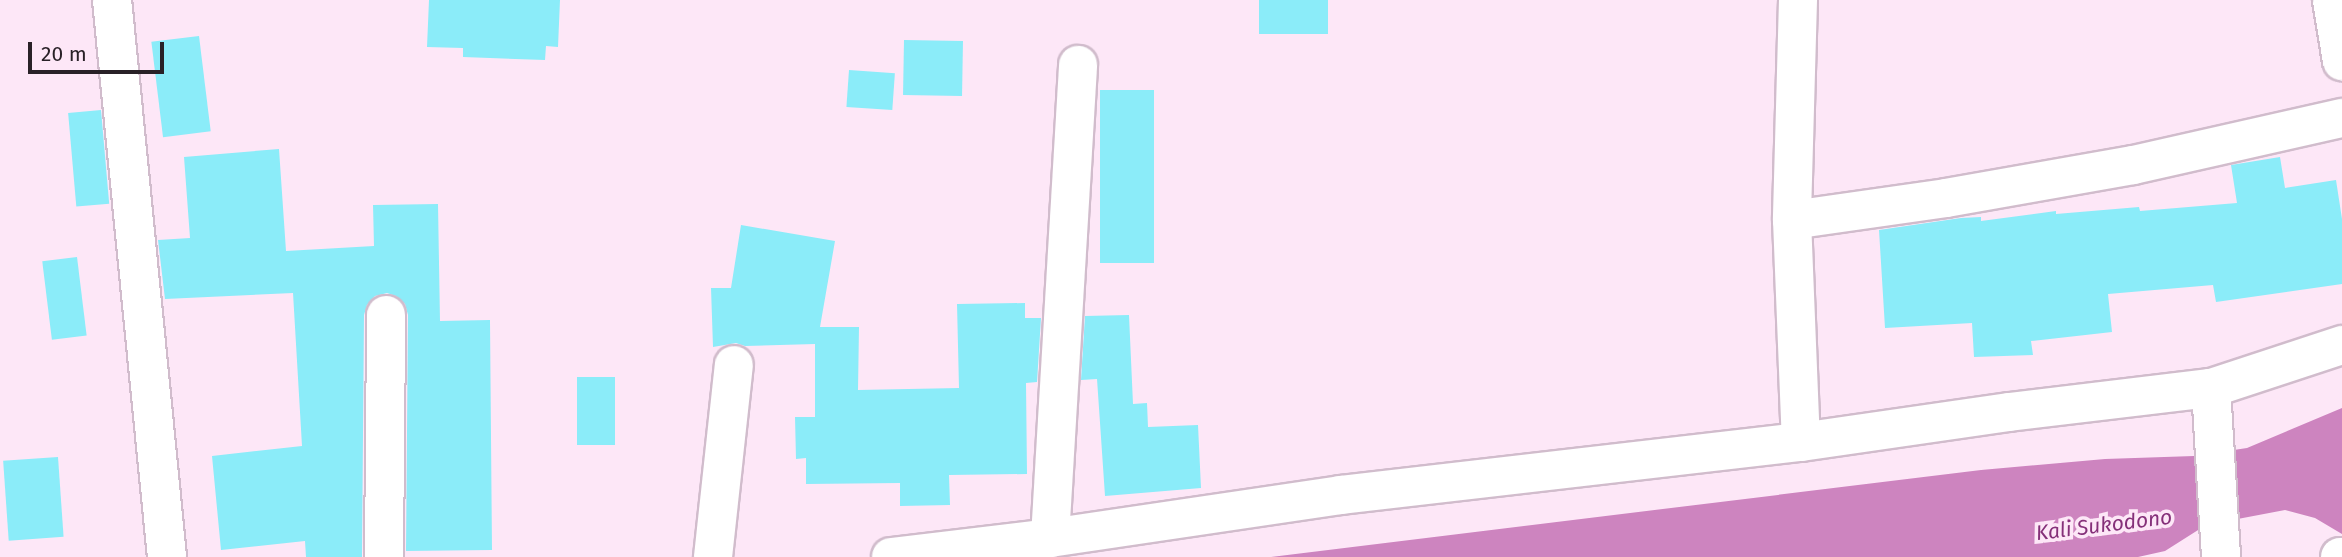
<!DOCTYPE html>
<style>
body{margin:0}
#map{position:relative;width:2342px;height:557px;overflow:hidden;background:#fde7f7;font-family:"Fira Sans",sans-serif}
div>[style]{position:absolute}
[style*='--x']{left:calc(var(--x)*1px);top:calc(var(--y)*1px);width:calc(var(--w)*1px);rotate:calc(var(--a)*1deg)}
.water>*{inset:0;background:#cd84bf}
.building>*{inset:0;background:#8becf9;transform-origin:0 0}
.roads{filter:drop-shadow(2px 0 #d1bccc) drop-shadow(-2px 0 #d1bccc) drop-shadow(0 2px #d1bccc) drop-shadow(0 -2px #d1bccc)}
.street>*{height:38px;margin:-19px;padding:0 19px;transform-origin:19px;border-radius:19px;background:#fff}
.secondary>*{height:38px;margin:-19px;padding:0 19px;transform-origin:19px;border-radius:19px;background:#fff}
span{translate:-50% -50%;white-space:nowrap;text-align:center;line-height:1.15;-webkit-text-stroke:7px #fde7f7;paint-order:stroke}
.water-label{font-size:21px;color:#853079;font-style:italic}
.scale{position:absolute;left:28px;top:42px;width:136px;height:32px;box-sizing:border-box;border:4px solid #292127;border-top:0;padding-left:9px;font-size:21px;line-height:24px;white-space:nowrap;color:#292127;-webkit-text-stroke:5px #fde7f7;paint-order:stroke}
</style>
<div id="map">
<div class="water">
<div style="clip-path:polygon(2342px 408px,2342px 534px,2315px 518px,2285px 510px,2206px 525px,2165px 551px,2138px 557px,1271px 557px,1981px 470px,2105px 459px,2194px 456px,2247px 448px)"></div>
</div>
<div class="building">
<div style="clip-path:polygon(429px 0,560px 0,558px 47px,546px 46px,545px 60px,463px 57px,463px 48px,427px 47px)"></div>
<div style="left:1259px;top:0;width:69px;height:34px"></div>
<div style="left:199px;top:36px;width:96px;height:48px;rotate:83deg"></div>
<div style="left:904px;top:40px;width:59px;height:55px;rotate:1deg"></div>
<div style="left:849px;top:70px;width:46px;height:37px;rotate:4deg"></div>
<div style="left:1100px;top:90px;width:54px;height:173px"></div>
<div style="left:101px;top:110px;width:94px;height:33px;rotate:85deg"></div>
<div style="clip-path:polygon(279px 149px,286px 251px,374px 246px,373px 205px,438px 204px,440px 321px,490px 320px,492px 550px,406px 551px,408px 315px,405px 304px,396px 296px,387px 293px,375px 296px,367px 305px,364px 315px,362px 557px,306px 557px,305px 541px,221px 550px,212px 456px,302px 446px,293px 293px,165px 299px,158px 240px,190px 238px,184px 157px)"></div>
<div style="clip-path:polygon(2280px 157px,2285px 188px,2336px 180px,2342px 219px,2342px 284px,2216px 302px,2213px 285px,2108px 294px,2112px 332px,2031px 341px,2033px 355px,1974px 357px,1972px 323px,1885px 328px,1879px 230px,1961px 218px,1981px 217px,1981px 221px,2056px 211px,2056px 214px,2139px 207px,2140px 211px,2237px 203px,2231px 165px)"></div>
<div style="clip-path:polygon(741px 225px,835px 241px,820px 327px,859px 327px,858px 390px,959px 388px,957px 304px,1025px 303px,1025px 318px,1041px 318px,1037px 382px,1026px 383px,1027px 474px,949px 475px,950px 505px,900px 506px,900px 483px,806px 484px,806px 458px,796px 459px,795px 417px,815px 417px,815px 344px,745px 346px,736px 343px,713px 347px,711px 288px,731px 288px)"></div>
<div style="left:77px;top:257px;width:79px;height:35px;rotate:83deg"></div>
<div style="clip-path:polygon(1129px 315px,1133px 404px,1147px 403px,1148px 427px,1198px 425px,1201px 488px,1105px 496px,1097px 379px,1081px 380px,1085px 316px)"></div>
<div style="left:577px;top:377px;width:38px;height:68px"></div>
<div style="left:58px;top:457px;width:80px;height:55px;rotate:86deg"></div>
</div>
<div class="roads">
<div class="street">
<div style="--x:112;--y:0;--w:560;--a:84.36"></div>
<div style="--x:1798;--y:0;--w:220;--a:91.6"></div>
<div style="--x:1792;--y:220;--w:222;--a:87.7"></div>
<div style="--x:2332;--y:0;--w:62;--a:80.7"></div>
<div style="--x:1792;--y:220;--w:156;--a:-8.1"></div>
<div style="--x:1946;--y:198;--w:190;--a:-10"></div>
<div style="--x:2133;--y:165;--w:214;--a:-12.7"></div>
<div style="--x:2211;--y:388;--w:169;--a:86.6"></div>
<div style="--x:1050;--y:538;--w:474;--a:-86.6"></div>
<div style="--x:384;--y:557;--w:242;--a:-89.5"></div>
<div style="--x:713;--y:557;--w:193;--a:-83.8"></div>
<div style="--x:891;--y:557;--w:160;--a:-6.8"></div>
<div style="--x:1050;--y:538;--w:294;--a:-8.4"></div>
<div style="--x:1341;--y:495;--w:463;--a:-6.6"></div>
<div style="--x:1801;--y:442;--w:210;--a:-8.2"></div>
<div style="--x:2009;--y:412;--w:203;--a:-6.8"></div>
<div style="--x:2211;--y:388;--w:138;--a:-18.2"></div>
</div>
<div class="secondary">
<div style="--x:2340;--y:557;--w:2;--a:0"></div>
</div>
</div>
<div class="water-label">
<span style="left:2104px;top:525px;rotate:-7deg">Kali Sukodono</span>
</div>
<div class="scale">20 m</div>
</div>
